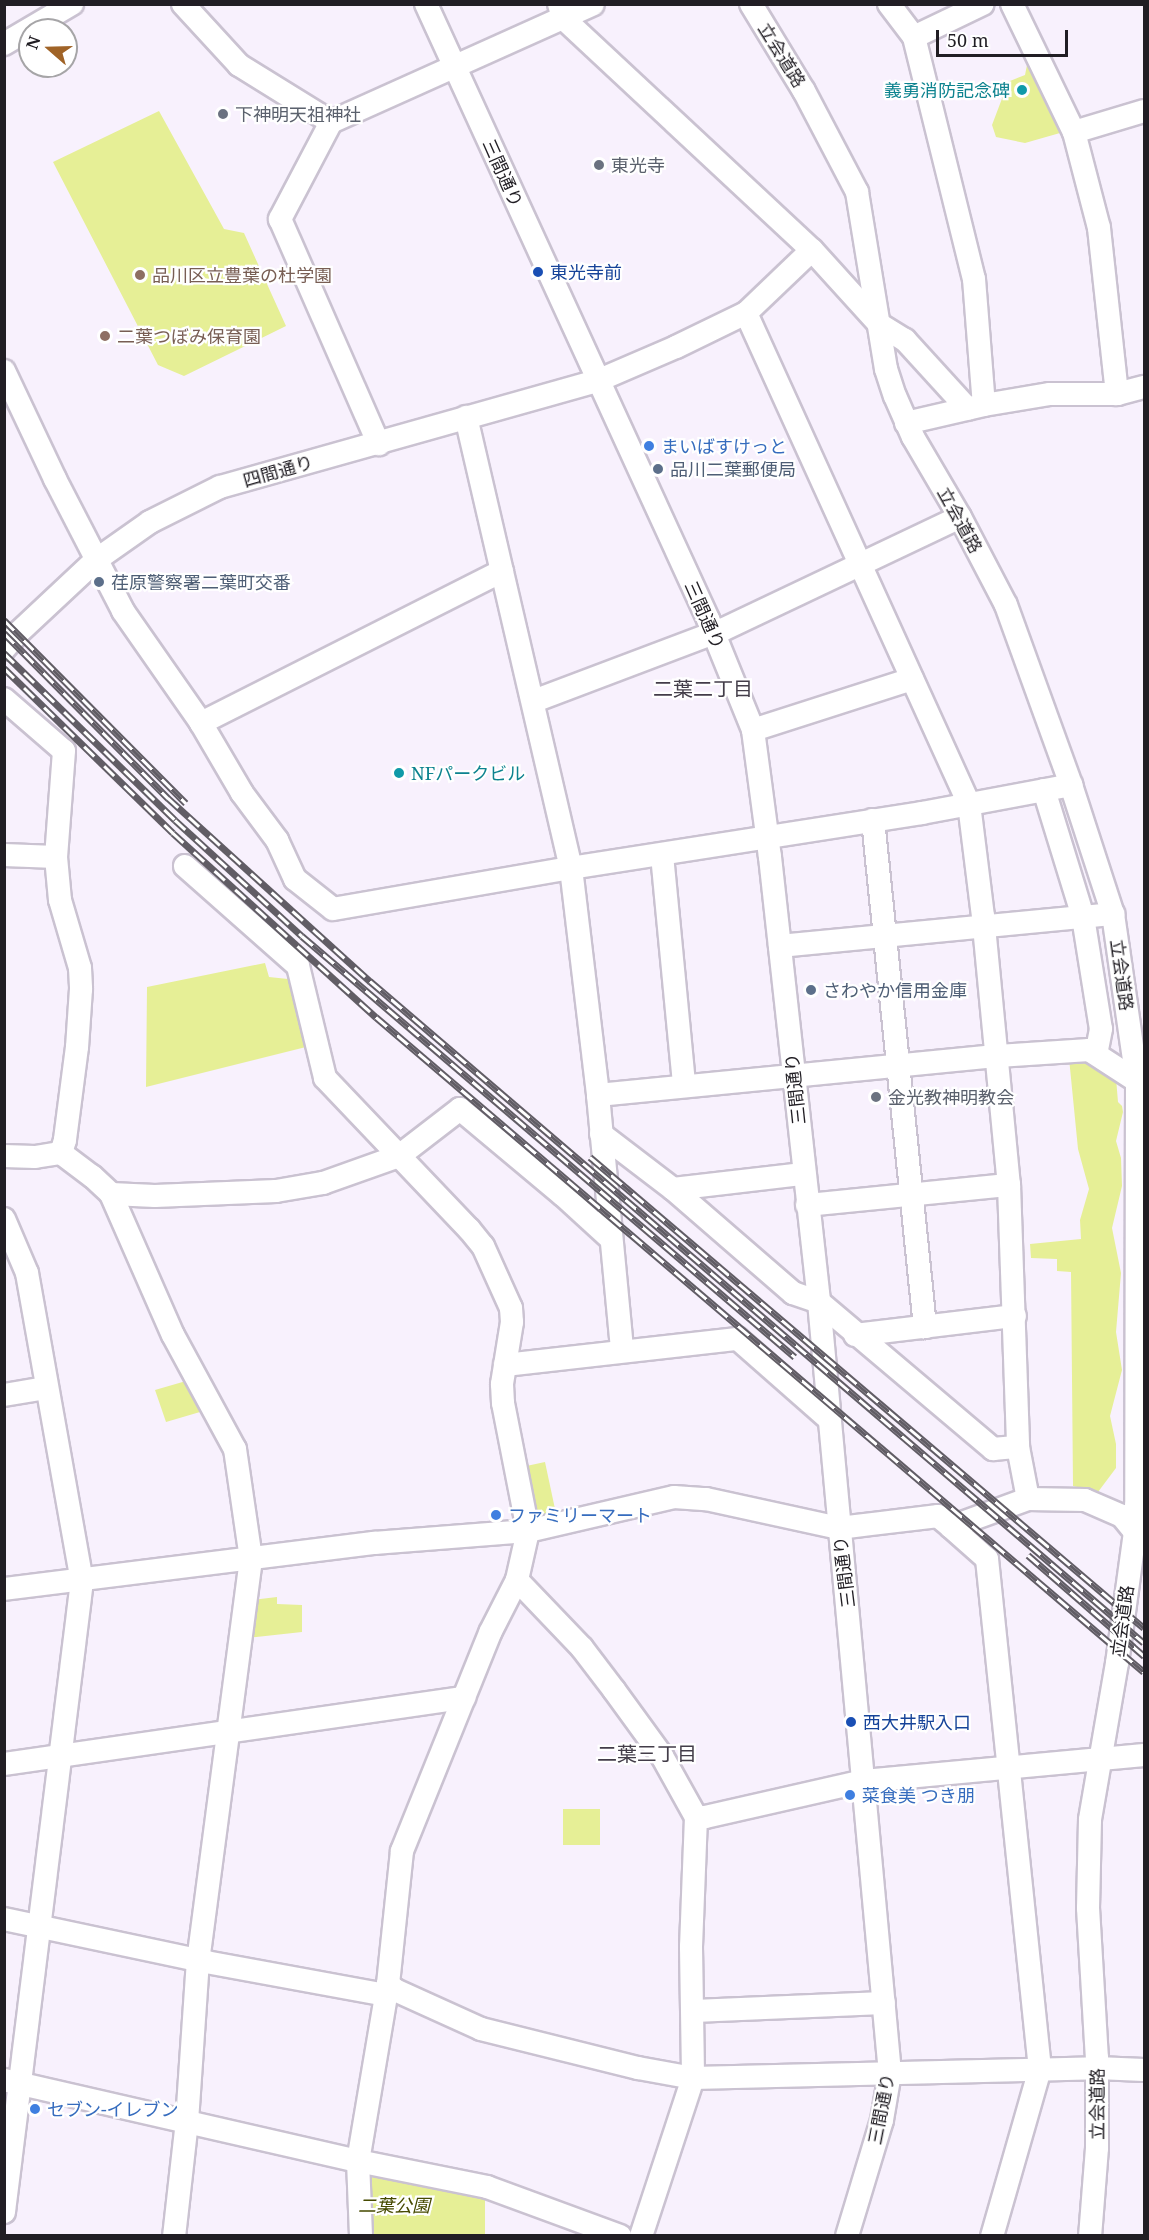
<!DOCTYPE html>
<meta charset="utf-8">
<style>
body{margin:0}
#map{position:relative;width:1149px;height:2240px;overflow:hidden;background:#f8f1fd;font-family:"Noto Serif","Noto Sans JP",serif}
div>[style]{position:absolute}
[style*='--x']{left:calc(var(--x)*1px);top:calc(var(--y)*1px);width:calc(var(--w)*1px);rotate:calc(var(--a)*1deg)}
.green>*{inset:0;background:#e6ef96;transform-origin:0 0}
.roads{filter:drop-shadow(2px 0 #cac2d1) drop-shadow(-2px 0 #cac2d1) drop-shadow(0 2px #cac2d1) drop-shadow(0 -2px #cac2d1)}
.minor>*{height:22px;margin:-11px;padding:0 11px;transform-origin:11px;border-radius:11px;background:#fff}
.rail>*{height:7px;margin-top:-3.5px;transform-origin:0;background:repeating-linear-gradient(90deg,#fff 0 14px,#615d65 0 28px);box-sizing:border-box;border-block:2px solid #615d65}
.dots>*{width:16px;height:16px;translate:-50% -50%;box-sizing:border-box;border:3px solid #fff;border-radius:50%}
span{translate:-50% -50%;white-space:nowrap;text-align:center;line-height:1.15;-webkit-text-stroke:4.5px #fff;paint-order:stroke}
.street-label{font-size:18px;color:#211e24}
.culture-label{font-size:18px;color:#0d838f}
.right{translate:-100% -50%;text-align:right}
.left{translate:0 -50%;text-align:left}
.worship-label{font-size:18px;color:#5b616d}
.transit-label{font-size:18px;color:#164399}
.education-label{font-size:18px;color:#785e54}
.shop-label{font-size:18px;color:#366cbe}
.service-label{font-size:18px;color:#4e5e75}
.park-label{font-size:18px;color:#464a01;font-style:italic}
.neighbourhood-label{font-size:20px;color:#433d49}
.frame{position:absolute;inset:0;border:6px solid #211e24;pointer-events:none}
.north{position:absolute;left:18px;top:18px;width:60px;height:60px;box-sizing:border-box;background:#fff;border:2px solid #a6a5a7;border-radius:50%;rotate:290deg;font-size:16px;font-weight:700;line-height:24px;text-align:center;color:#211e24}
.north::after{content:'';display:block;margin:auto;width:21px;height:27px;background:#a06327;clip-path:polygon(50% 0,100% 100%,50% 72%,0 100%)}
.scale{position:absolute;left:936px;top:30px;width:132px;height:27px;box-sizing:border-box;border:3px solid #211e24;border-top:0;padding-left:8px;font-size:18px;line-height:21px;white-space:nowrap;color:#211e24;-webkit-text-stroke:4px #fff;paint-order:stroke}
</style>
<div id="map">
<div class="green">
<div style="clip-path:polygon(1034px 62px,1067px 131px,1025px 143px,996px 137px,992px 125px,1006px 88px,1010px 81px,1025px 75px,1027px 65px)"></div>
<div style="clip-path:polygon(159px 111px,224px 229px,244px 233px,286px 326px,184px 376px,158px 365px,53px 162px)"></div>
<div style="clip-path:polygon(265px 963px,269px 977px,288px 979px,306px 1047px,146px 1087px,147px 987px)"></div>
<div style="clip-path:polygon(1081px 1057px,1116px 1078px,1118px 1102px,1122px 1106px,1123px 1112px,1116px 1141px,1121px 1158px,1122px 1186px,1112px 1228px,1121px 1273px,1116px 1332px,1122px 1370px,1110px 1416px,1116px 1444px,1116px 1468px,1098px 1492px,1073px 1486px,1071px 1272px,1057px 1271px,1057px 1259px,1031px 1258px,1030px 1244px,1081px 1239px,1080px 1220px,1089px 1189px,1078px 1149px,1069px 1058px)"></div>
<div style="clip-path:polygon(186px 1381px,206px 1406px,200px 1412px,166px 1422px,155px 1390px)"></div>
<div style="left:545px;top:1462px;width:53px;height:25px;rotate:78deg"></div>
<div style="clip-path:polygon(277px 1597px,277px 1604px,302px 1605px,302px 1632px,246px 1638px,251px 1600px)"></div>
<div style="left:563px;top:1809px;width:37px;height:36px"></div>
<div style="clip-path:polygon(367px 2169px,485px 2193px,485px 2235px,365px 2235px)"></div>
</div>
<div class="roads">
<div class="minor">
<div style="--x:183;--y:4;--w:83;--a:47.4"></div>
<div style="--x:239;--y:65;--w:108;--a:31.8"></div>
<div style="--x:331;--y:122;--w:110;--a:117.7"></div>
<div style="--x:280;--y:219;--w:246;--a:66.3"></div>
<div style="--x:426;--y:4;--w:677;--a:65.37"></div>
<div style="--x:708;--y:619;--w:120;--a:67.9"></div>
<div style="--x:753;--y:730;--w:128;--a:82.4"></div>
<div style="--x:770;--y:857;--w:448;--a:83.7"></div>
<div style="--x:819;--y:1302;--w:774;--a:84.74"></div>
<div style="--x:890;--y:2073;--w:48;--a:99.7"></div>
<div style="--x:882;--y:2120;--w:121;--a:106.8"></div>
<div style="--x:559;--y:4;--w:15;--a:74"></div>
<div style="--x:563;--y:18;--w:340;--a:43"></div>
<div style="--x:812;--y:250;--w:100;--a:47.8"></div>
<div style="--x:879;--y:324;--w:31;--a:32"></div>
<div style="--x:905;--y:340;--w:93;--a:47.6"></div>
<div style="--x:751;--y:4;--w:102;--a:58.7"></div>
<div style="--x:804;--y:91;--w:114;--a:62.3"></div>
<div style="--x:857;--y:192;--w:179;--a:80.7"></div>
<div style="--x:886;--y:369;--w:28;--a:72"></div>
<div style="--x:895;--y:396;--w:45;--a:66.3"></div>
<div style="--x:913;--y:437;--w:93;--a:59.6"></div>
<div style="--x:960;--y:517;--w:99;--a:62.4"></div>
<div style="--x:1006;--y:605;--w:191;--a:70.1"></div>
<div style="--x:1071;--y:785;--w:136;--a:72"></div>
<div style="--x:1113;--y:914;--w:169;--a:81.8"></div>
<div style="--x:1137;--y:1081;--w:425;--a:90.1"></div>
<div style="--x:1136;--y:1506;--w:26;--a:92"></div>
<div style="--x:1135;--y:1532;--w:132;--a:97.8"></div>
<div style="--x:1117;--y:1663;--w:159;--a:99.8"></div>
<div style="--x:1090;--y:1820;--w:88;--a:91.3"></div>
<div style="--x:1088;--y:1908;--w:150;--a:86.6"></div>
<div style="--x:1097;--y:2058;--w:90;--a:90"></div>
<div style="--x:1097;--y:2148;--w:88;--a:94.5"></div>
<div style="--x:889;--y:4;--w:41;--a:52.9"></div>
<div style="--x:914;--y:37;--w:249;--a:76.1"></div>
<div style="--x:974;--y:279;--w:126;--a:85.5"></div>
<div style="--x:1012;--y:4;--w:142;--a:64.2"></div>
<div style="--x:1074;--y:132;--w:99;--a:75.4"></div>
<div style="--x:1099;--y:228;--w:167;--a:83.8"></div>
<div style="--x:914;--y:37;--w:76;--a:-25.6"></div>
<div style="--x:4;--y:44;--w:79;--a:-30.5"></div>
<div style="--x:331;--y:122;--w:287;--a:-24.2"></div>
<div style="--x:1074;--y:132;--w:73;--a:-16.7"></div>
<div style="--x:746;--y:313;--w:539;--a:65.57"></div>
<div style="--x:969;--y:804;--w:113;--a:82.9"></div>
<div style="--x:983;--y:916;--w:270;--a:84.5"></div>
<div style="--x:1009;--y:1185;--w:262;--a:88"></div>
<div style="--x:4;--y:371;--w:119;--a:64.7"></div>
<div style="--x:55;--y:479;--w:148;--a:62.7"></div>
<div style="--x:123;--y:611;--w:136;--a:55.1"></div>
<div style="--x:201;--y:723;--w:81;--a:59.6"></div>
<div style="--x:242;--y:793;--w:59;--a:53.3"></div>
<div style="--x:277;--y:840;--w:43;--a:65.2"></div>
<div style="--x:295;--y:879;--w:48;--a:38.3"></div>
<div style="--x:333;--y:909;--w:242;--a:-9.8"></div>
<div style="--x:571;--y:868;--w:355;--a:-8.9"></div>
<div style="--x:922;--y:813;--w:152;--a:-10.6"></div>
<div style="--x:466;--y:417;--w:463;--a:76.9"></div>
<div style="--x:571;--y:868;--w:229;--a:83.2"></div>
<div style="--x:598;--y:1095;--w:257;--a:84.6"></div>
<div style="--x:906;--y:423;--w:80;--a:-13"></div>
<div style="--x:984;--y:405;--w:67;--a:-9.5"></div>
<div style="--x:1050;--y:394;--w:67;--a:0"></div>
<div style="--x:1117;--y:394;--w:28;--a:-15"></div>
<div style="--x:4;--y:649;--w:21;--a:-49"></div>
<div style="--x:18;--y:633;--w:107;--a:-43.1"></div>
<div style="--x:96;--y:560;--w:66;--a:-35.1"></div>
<div style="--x:150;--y:522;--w:78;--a:-26.6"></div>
<div style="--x:220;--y:487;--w:392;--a:-15.7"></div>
<div style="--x:597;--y:381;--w:86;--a:-23.3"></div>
<div style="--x:676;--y:347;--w:78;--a:-25.9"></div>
<div style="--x:746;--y:313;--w:91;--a:-43.7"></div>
<div style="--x:4;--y:699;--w:79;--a:40.9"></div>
<div style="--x:64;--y:751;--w:106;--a:94.3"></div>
<div style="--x:56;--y:857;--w:43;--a:84.7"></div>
<div style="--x:60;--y:900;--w:71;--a:73.6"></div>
<div style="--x:80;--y:968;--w:21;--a:87"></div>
<div style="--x:81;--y:989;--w:58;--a:93.9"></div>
<div style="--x:77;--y:1047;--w:94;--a:97.4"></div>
<div style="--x:65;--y:1140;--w:14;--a:107"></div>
<div style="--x:534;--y:701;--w:201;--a:-20.7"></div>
<div style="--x:722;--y:630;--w:263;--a:-25.4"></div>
<div style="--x:201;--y:723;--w:337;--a:-26.8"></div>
<div style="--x:753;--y:730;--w:167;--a:-17.8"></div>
<div style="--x:1044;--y:790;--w:133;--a:72.9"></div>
<div style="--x:1083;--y:917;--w:113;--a:80.9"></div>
<div style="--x:1101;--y:1029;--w:25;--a:101"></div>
<div style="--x:873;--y:820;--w:510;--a:84.14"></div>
<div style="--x:4;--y:855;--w:52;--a:2.2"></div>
<div style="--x:662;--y:855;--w:231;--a:84.5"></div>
<div style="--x:185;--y:866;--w:151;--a:41.5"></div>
<div style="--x:298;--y:966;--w:115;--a:76.4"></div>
<div style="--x:325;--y:1078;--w:209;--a:46.4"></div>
<div style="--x:469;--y:1229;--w:22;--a:51"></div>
<div style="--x:483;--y:1246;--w:68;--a:65.7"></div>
<div style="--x:511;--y:1308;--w:14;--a:86"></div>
<div style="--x:512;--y:1322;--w:63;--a:99.2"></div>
<div style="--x:502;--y:1384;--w:19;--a:87"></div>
<div style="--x:503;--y:1403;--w:130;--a:78.9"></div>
<div style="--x:528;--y:1531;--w:50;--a:102.7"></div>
<div style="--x:517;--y:1580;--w:59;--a:117"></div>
<div style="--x:490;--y:1633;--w:235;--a:112"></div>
<div style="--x:402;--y:1851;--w:134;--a:96"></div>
<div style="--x:388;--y:1984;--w:180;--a:99.6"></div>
<div style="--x:358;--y:2161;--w:75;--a:87.7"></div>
<div style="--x:780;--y:946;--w:335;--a:-5.5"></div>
<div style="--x:598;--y:1095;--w:402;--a:-5.6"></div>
<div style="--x:998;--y:1056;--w:91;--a:-3.8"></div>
<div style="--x:1089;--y:1050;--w:57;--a:32.9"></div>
<div style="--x:1137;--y:1081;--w:7;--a:0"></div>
<div style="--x:601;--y:1134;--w:91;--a:37.4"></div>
<div style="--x:673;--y:1189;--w:131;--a:-6.6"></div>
<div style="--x:4;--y:1156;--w:31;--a:2"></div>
<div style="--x:35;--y:1157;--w:26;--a:-9"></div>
<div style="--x:61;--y:1153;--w:39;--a:37"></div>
<div style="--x:92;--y:1176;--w:26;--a:43"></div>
<div style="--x:111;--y:1194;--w:154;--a:66.3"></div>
<div style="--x:173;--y:1335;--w:130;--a:61.5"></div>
<div style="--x:235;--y:1449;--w:111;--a:81.7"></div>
<div style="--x:251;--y:1559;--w:404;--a:97.5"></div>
<div style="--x:198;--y:1960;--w:161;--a:93.9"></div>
<div style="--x:187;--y:2121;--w:116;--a:96.4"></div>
<div style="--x:673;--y:1189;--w:159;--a:40.9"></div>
<div style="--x:793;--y:1293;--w:28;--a:19"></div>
<div style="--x:819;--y:1302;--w:228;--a:40.2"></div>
<div style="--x:993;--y:1449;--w:25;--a:-5"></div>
<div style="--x:1018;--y:1447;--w:53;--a:79.1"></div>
<div style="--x:111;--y:1194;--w:44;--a:2.6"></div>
<div style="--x:155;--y:1196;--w:121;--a:-2.4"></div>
<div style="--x:276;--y:1191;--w:48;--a:-9.7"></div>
<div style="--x:323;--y:1183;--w:81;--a:-19.6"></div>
<div style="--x:399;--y:1156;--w:77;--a:-37.6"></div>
<div style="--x:460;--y:1109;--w:134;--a:39.9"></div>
<div style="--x:563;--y:1195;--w:64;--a:42.5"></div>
<div style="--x:807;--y:1205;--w:203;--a:-5.7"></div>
<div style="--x:4;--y:1219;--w:59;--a:66.9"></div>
<div style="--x:27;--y:1273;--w:313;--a:79.9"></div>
<div style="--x:82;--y:1581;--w:636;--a:97.05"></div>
<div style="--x:855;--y:1335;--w:161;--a:-6.8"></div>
<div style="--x:505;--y:1365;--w:234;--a:-6.4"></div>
<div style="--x:738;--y:1339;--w:121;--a:41.3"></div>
<div style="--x:4;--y:1395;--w:43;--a:-9.5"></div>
<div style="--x:951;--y:1527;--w:48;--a:41.6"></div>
<div style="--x:987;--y:1559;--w:513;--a:84.07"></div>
<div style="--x:1040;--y:2069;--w:174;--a:106"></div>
<div style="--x:517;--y:1580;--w:94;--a:46.3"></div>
<div style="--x:582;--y:1648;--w:53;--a:52.7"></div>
<div style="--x:614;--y:1690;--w:82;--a:54"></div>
<div style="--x:662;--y:1756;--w:70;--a:60.9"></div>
<div style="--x:696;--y:1817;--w:130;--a:92.2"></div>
<div style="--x:691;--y:1947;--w:131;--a:89.1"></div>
<div style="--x:693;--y:2078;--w:166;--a:108.2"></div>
<div style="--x:4;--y:1589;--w:373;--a:-7.1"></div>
<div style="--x:374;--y:1543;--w:154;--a:-4.5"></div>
<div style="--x:528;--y:1531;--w:150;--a:-13.1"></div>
<div style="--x:674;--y:1497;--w:32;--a:4"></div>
<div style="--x:706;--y:1499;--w:136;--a:12.3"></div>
<div style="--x:839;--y:1528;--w:100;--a:-6.9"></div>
<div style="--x:938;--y:1516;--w:17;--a:40"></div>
<div style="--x:951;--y:1527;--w:82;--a:-20"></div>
<div style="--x:1028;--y:1499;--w:57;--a:1"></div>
<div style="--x:1085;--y:1500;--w:40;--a:23.4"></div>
<div style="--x:1122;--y:1516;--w:21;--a:51"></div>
<div style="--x:1135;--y:1532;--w:8;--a:7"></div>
<div style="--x:4;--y:1764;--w:465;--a:-8.2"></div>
<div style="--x:696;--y:1817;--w:9;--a:0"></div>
<div style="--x:705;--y:1817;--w:163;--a:-12.8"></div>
<div style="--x:864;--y:1781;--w:281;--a:-5.3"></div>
<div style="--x:4;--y:1919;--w:207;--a:12"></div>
<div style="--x:206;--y:1962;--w:183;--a:10.4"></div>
<div style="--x:388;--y:1984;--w:9;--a:41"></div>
<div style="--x:395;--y:1990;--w:94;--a:24.4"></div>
<div style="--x:481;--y:2029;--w:162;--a:14"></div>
<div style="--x:638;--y:2068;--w:56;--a:10.3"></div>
<div style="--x:693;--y:2078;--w:404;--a:-1.4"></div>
<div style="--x:1097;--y:2068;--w:47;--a:2.4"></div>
<div style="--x:693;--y:2011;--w:191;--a:-2.4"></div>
<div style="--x:4;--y:2080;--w:363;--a:12.9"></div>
<div style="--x:358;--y:2161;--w:132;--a:11.4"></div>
<div style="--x:487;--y:2187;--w:142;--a:20.2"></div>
</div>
</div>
<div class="rail">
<div style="--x:4;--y:620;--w:258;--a:45.2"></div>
<div style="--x:4;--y:633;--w:233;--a:45.2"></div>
<div style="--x:168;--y:798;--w:273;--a:42.2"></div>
<div style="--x:370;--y:981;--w:1018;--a:40.54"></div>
<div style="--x:4;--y:653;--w:239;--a:44.3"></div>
<div style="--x:175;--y:820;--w:172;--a:42.4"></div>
<div style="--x:302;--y:936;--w:648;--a:40.5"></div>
<div style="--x:4;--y:668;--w:236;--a:44.3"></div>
<div style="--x:173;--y:833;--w:274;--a:42.2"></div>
<div style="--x:376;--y:1017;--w:1009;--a:40.46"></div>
<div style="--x:590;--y:1157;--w:727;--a:40.37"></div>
<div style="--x:1028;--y:1555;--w:154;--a:41"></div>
</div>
<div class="dots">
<div style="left:1022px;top:90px;background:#0f9aa8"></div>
<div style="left:223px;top:114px;background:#6b7280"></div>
<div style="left:599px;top:165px;background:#6b7280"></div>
<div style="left:538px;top:272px;background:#1a4fb4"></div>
<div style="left:140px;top:275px;background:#8d6e63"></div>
<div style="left:105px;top:336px;background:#8d6e63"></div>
<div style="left:649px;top:446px;background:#3f7fe0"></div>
<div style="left:658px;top:469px;background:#5c6f8a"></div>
<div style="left:99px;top:582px;background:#5c6f8a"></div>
<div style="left:399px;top:773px;background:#0f9aa8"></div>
<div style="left:811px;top:990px;background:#5c6f8a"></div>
<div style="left:876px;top:1097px;background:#6b7280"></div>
<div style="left:496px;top:1515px;background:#3f7fe0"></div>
<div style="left:851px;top:1722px;background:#1a4fb4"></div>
<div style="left:850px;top:1795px;background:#3f7fe0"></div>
<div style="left:35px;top:2109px;background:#3f7fe0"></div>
</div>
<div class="street-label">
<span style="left:782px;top:55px;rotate:58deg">立会道路</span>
<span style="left:503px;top:173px;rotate:66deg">三間通り</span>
<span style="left:278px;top:471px;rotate:-16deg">四間通り</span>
<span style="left:960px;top:520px;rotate:61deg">立会道路</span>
<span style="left:705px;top:615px;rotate:66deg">三間通り</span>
<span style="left:1122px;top:975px;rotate:82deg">立会道路</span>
<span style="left:795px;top:1089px;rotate:-96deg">三間通り</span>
<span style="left:844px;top:1572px;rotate:-97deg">三間通り</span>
<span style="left:1122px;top:1621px;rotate:-82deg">立会道路</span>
<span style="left:1097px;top:2104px;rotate:-90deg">立会道路</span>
<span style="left:881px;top:2109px;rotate:-79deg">三間通り</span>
</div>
<div class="culture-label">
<span class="right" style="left:1010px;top:90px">義勇消防記念碑</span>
<span class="left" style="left:411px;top:773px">NFパークビル</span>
</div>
<div class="worship-label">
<span class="left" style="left:235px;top:114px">下神明天祖神社</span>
<span class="left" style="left:611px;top:165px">東光寺</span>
<span class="left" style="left:888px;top:1097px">金光教神明教会</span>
</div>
<div class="transit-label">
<span class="left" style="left:550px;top:272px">東光寺前</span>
<span class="left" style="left:863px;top:1722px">西大井駅入口</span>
</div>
<div class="education-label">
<span class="left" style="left:152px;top:275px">品川区立豊葉の杜学園</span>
<span class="left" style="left:117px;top:336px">二葉つぼみ保育園</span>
</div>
<div class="shop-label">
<span class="left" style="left:661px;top:446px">まいばすけっと</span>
<span class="left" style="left:508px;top:1515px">ファミリーマート</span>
<span class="left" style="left:862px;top:1795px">菜食美 つき朋</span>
<span class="left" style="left:47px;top:2109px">セブン-イレブン</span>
</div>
<div class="service-label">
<span class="left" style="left:670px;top:469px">品川二葉郵便局</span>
<span class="left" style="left:111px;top:582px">荏原警察署二葉町交番</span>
<span class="left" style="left:823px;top:990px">さわやか信用金庫</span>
</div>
<div class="park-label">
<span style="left:394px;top:2205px">二葉公園</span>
</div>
<div class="neighbourhood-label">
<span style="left:703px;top:688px">二葉二丁目</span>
<span style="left:647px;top:1753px">二葉三丁目</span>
</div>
<div class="frame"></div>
<div class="north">N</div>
<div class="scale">50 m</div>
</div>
